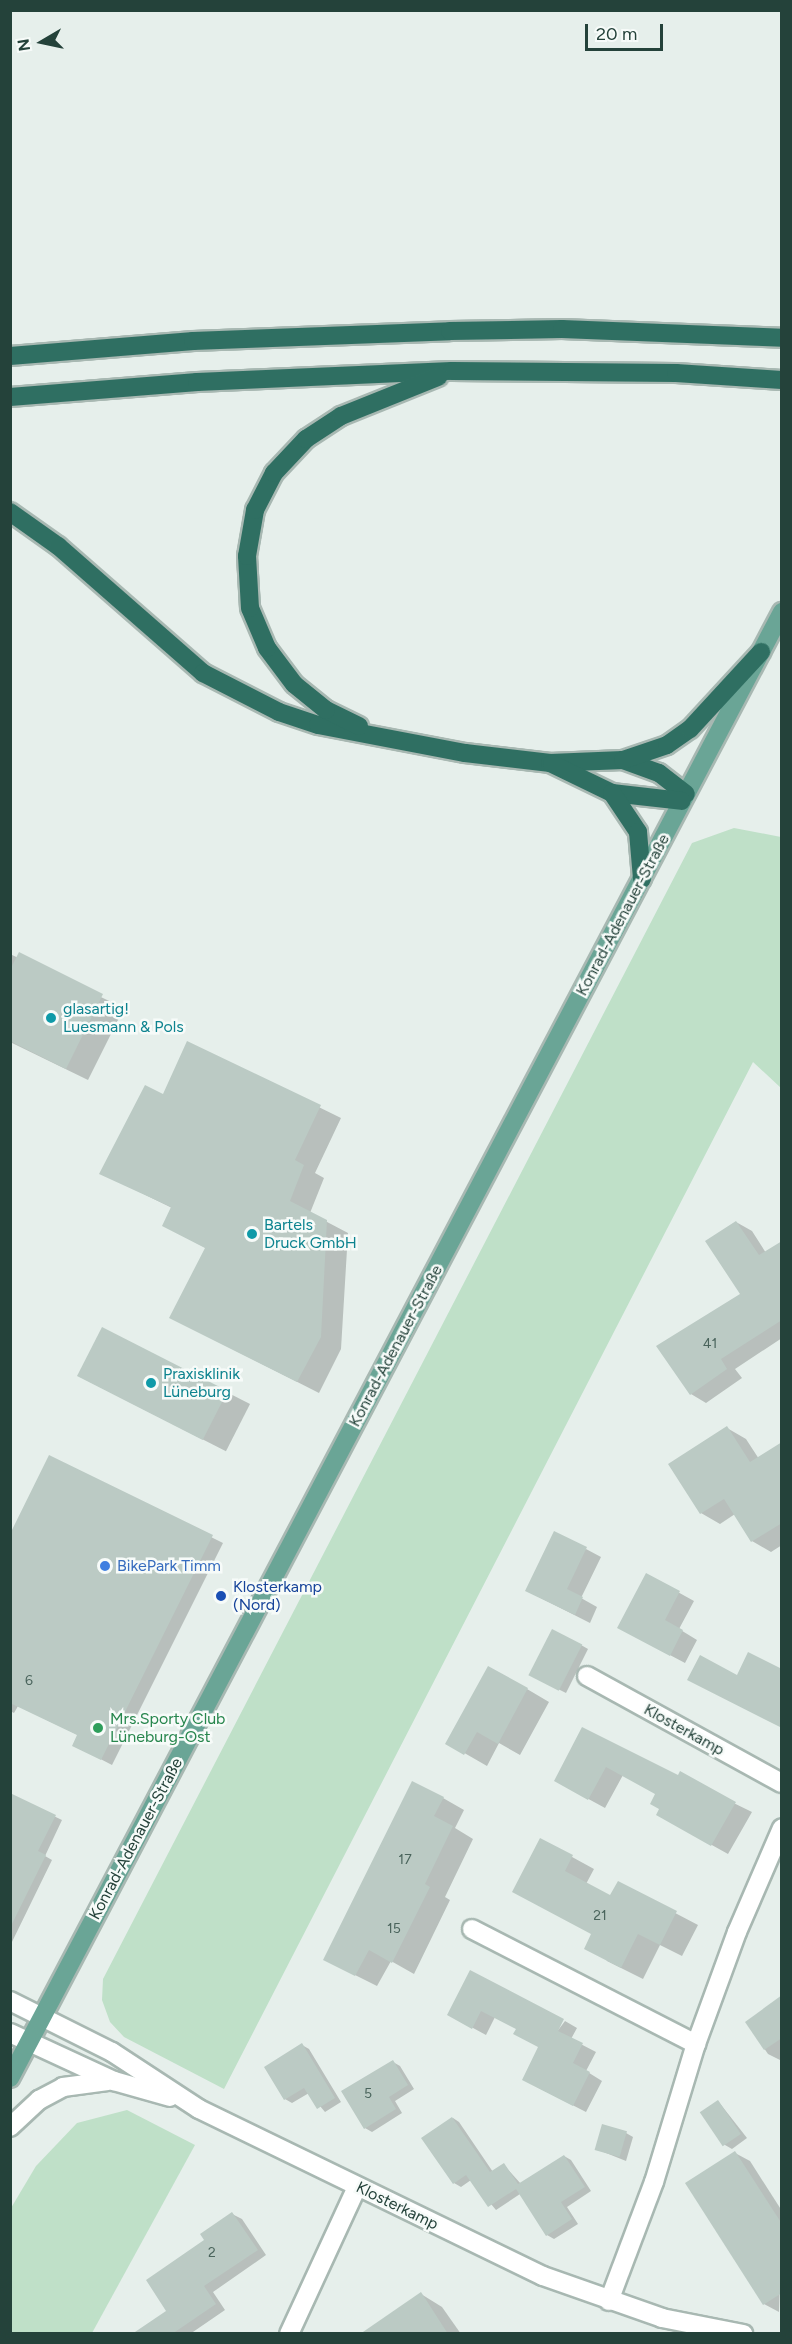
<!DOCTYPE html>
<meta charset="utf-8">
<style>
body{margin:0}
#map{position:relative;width:792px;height:2344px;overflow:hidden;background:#e6efeb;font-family:Figtree,sans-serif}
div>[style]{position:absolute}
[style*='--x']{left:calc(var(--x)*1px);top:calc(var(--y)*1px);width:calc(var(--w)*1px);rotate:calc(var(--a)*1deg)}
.green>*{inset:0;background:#bfe0c8}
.shadow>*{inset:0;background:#0003;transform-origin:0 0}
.building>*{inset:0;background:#bbcac4;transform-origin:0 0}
.roads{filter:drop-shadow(2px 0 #a8b8b2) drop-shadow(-2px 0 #a8b8b2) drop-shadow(0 2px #a8b8b2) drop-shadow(0 -2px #a8b8b2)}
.minor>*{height:18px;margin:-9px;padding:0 9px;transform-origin:9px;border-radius:9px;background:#fff}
.major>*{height:18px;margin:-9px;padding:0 9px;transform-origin:9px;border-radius:9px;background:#6aa596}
.highway>*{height:18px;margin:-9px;padding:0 9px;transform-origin:9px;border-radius:9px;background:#2f6f62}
.dots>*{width:16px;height:16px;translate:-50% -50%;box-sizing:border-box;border:3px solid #f7fbf9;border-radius:50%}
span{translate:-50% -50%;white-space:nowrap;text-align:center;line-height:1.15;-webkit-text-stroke:5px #f7fbf9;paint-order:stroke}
.number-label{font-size:14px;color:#4a645c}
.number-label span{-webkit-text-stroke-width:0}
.street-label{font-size:16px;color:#24423a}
.culture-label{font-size:16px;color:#0d838f}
.left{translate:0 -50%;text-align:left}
.shop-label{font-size:16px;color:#366cbe}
.transit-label{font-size:16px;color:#164399}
.leisure-label{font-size:16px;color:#27864d}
.frame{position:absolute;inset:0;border:12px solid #24423a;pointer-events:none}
.north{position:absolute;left:12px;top:12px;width:60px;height:60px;-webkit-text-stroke:4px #f7fbf9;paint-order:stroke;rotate:261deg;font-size:16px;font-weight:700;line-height:24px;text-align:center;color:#24423a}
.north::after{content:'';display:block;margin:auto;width:21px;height:27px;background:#24423a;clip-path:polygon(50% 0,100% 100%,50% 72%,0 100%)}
.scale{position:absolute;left:585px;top:24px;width:78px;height:27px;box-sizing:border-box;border:3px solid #24423a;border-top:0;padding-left:8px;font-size:18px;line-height:21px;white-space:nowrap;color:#24423a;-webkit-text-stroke:4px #f7fbf9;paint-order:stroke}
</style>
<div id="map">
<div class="green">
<div style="clip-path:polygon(734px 828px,781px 837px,781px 1088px,753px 1062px,224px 2089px,124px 2037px,110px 2022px,102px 2000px,103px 1979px,692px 843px)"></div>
<div style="clip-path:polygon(127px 2110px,195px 2145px,92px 2333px,11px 2333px,11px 2208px,36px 2166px,77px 2123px)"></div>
</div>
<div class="shadow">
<div style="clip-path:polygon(10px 954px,124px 1008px,88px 1080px,10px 1042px)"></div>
<div style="clip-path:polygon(188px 1043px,341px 1118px,315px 1173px,324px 1178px,310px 1213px,348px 1233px,341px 1349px,319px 1393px,171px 1318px,206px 1248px,164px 1226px,172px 1208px,101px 1173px,163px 1096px)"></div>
<div style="clip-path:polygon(736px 1222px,752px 1231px,766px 1253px,782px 1244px,782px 1338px,735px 1369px,742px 1378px,706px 1403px,691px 1394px,742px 1294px)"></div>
<div style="left:103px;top:1329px;width:165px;height:53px;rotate:27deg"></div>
<div style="clip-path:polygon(727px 1428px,746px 1439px,759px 1459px,782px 1451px,782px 1545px,771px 1552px,752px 1541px,735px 1514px,720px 1524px,701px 1513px)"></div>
<div style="clip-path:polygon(50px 1457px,223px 1543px,112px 1765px,85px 1751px,78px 1735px,18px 1706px,14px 1713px,10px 1711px,10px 1538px)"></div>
<div style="clip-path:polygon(586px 1549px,601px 1557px,581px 1598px,597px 1607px,590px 1623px,527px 1591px)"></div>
<div style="clip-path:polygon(647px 1575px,694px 1601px,679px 1629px,697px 1640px,685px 1663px,634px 1636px)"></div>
<div style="clip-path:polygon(581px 1645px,588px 1649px,566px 1693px,538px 1679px)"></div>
<div style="clip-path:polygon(527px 1689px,549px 1702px,520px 1755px,499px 1743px,487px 1766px,447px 1743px)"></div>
<div style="clip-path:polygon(582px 1729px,752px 1812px,728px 1854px,658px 1815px,661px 1809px,657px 1794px,623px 1775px,605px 1808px,572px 1790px)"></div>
<div style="clip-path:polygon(10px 1795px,62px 1820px,45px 1856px,52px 1860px,10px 1946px)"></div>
<div style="clip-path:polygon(443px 1798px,464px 1810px,455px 1828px,473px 1839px,445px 1897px,450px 1900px,414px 1974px,391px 1961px,377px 1986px,325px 1960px)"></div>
<div style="clip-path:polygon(541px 1840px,594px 1869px,586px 1884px,611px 1897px,618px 1883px,698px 1925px,682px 1956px,660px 1945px,643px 1979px,607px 1961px)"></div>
<div style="clip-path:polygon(471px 1972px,553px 2037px,565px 2021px,577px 2028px,571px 2039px,596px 2052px,586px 2071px,602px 2081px,586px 2112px,537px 2087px,540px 2047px,517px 2029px,495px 2017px,486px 2035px,462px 2022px)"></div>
<div style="clip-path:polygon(782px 2003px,782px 2061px,768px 2054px,747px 2023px)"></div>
<div style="clip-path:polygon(302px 2045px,309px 2049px,341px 2102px,325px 2112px,309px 2093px,292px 2103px,285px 2099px)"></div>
<div style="clip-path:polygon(393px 2062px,400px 2066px,414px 2089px,395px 2101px,402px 2113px,372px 2132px,365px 2128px)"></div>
<div style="clip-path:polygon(718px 2101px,747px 2138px,732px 2149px,725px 2145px)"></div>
<div style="clip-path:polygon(453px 2118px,459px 2122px,493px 2172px,504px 2165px,521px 2184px,564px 2156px,571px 2160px,591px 2191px,567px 2207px,578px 2224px,554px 2239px,547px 2235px,520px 2194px,496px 2210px,471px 2180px,461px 2187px,454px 2183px)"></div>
<div style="clip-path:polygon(626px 2133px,633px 2137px,626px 2161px,596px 2149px)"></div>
<div style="clip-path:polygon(735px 2153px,750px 2161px,782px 2211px,779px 2312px,764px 2304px)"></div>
<div style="clip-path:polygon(232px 2214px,242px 2219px,266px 2255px,213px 2292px,225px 2310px,190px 2334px,134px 2334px,168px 2312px,206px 2240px)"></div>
<div style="clip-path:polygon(421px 2294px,442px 2307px,461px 2334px,362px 2334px)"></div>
</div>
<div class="building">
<div style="clip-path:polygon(19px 952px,103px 994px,66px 1069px,10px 1041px,10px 970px)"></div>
<div style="clip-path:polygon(187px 1041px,321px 1105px,295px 1160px,304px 1165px,290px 1201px,327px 1220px,321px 1337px,297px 1382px,169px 1318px,205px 1248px,162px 1226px,171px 1207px,99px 1174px,145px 1085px,163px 1094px)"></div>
<div style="clip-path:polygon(736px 1221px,759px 1255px,782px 1241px,782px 1320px,721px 1359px,727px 1369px,690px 1395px,656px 1346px,740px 1294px,705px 1241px)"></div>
<div style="left:102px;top:1327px;width:141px;height:55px;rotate:27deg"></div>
<div style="clip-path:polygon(727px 1426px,750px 1462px,782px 1442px,782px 1523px,751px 1542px,724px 1499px,700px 1514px,668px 1464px)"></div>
<div style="clip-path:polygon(49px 1455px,213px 1535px,101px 1760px,72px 1746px,77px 1735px,10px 1703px,10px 1534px)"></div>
<div style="clip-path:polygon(554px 1531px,587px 1547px,567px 1589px,583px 1597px,575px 1615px,525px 1591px)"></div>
<div style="clip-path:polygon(646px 1573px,680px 1591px,665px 1620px,683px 1630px,670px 1656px,617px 1628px)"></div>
<div style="left:552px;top:1629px;width:34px;height:52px;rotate:27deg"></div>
<div style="clip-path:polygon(748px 1652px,782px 1669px,782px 1728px,687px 1680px,700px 1655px,737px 1675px)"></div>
<div style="clip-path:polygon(488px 1666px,528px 1688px,498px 1744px,477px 1732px,464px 1755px,445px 1744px)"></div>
<div style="clip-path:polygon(582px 1727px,678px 1775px,680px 1771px,736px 1802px,711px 1846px,656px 1815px,659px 1809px,650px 1804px,655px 1794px,606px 1767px,588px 1800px,554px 1781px)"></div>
<div style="clip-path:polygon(412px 1781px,444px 1797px,434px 1816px,453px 1826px,425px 1884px,430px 1887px,392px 1963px,369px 1950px,355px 1976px,323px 1960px)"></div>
<div style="clip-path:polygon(10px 1793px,56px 1815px,38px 1851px,46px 1855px,10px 1928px)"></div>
<div style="clip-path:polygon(540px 1838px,573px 1855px,565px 1871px,610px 1895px,618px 1881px,677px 1911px,660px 1945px,638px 1934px,621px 1968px,584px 1949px,591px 1934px,512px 1892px)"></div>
<div style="clip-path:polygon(470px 1970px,564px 2019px,558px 2031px,583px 2043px,573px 2063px,590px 2072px,573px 2106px,522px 2080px,538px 2047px,513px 2034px,516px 2029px,481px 2011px,472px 2029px,447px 2015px)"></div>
<div style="clip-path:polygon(782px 1995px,782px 2038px,764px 2050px,745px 2022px)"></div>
<div style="clip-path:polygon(302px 2043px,335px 2098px,317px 2109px,304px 2088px,284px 2100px,264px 2067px)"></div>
<div style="clip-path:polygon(393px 2060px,408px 2085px,389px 2097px,396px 2109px,364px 2129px,341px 2091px)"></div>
<div style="left:718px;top:2100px;width:41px;height:22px;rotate:56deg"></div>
<div style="clip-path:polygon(452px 2117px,490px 2172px,504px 2163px,518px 2184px,564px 2155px,585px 2187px,561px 2202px,572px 2219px,546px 2236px,516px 2189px,488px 2207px,466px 2175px,453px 2184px,421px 2138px)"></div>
<div style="left:602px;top:2124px;width:26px;height:27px;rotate:16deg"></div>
<div style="clip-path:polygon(735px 2151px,782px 2224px,782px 2293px,763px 2305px,685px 2183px)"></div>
<div style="clip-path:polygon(232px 2212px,258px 2250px,204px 2286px,216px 2304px,172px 2334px,132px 2334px,166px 2311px,146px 2280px,204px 2240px,200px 2234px)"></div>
<div style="clip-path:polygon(421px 2292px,448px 2334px,360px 2334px)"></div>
</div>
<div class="roads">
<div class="minor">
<div style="--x:587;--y:1676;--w:222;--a:28.8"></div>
<div style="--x:472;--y:1929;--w:252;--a:27.2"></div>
<div style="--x:10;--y:2001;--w:114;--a:26.6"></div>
<div style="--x:112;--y:2052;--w:104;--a:33.2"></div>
<div style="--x:199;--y:2109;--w:382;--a:25.9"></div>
<div style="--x:543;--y:2276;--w:126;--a:19.4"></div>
<div style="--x:662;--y:2318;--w:83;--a:11.2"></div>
<div style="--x:10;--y:2033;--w:115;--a:24.8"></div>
<div style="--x:114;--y:2081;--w:58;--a:15.9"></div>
<div style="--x:10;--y:2127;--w:40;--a:-43"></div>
<div style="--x:39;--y:2100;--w:27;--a:-28"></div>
<div style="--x:63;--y:2087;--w:45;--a:-7.6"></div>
<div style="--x:609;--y:2301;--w:127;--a:-69.3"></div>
<div style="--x:654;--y:2182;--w:144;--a:-73.1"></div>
<div style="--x:696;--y:2044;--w:119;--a:-69.9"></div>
<div style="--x:737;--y:1932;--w:113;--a:-66.6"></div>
<div style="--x:289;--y:2334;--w:162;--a:-65.2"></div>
</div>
<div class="major">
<div style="--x:10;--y:2078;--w:1657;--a:-62.23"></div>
</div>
<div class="highway">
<div style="--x:10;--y:356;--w:184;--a:-4.7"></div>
<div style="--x:193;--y:341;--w:257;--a:-2.2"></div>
<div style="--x:450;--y:331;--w:112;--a:-1"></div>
<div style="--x:562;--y:329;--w:220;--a:2.3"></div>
<div style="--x:10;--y:397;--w:188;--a:-4.6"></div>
<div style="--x:197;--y:382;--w:255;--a:-2.5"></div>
<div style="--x:452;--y:371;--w:224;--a:0.5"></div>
<div style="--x:676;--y:373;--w:106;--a:3.8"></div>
<div style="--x:10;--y:512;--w:59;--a:35.3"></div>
<div style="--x:58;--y:546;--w:193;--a:41.2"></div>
<div style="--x:203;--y:673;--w:85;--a:27.2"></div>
<div style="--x:279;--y:712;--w:41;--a:18.4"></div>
<div style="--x:318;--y:725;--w:150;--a:10.8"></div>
<div style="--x:465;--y:753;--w:86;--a:6.7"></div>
<div style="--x:550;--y:763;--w:73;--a:-2.4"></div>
<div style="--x:623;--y:760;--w:38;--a:20"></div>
<div style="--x:659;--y:773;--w:34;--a:38"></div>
<div style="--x:359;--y:726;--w:37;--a:-154"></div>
<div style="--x:326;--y:710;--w:41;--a:-140.9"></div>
<div style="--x:294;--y:684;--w:45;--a:-126.9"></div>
<div style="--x:267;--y:648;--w:43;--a:-113"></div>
<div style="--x:250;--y:608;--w:52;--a:-93.3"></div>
<div style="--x:247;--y:556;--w:47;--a:-80.1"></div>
<div style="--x:255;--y:510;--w:42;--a:-62.8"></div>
<div style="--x:274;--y:473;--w:47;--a:-46.7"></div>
<div style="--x:306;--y:439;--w:42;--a:-33.3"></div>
<div style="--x:341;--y:416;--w:105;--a:-21.9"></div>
<div style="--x:623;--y:760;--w:46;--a:-18.8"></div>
<div style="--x:667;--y:745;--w:28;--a:-35"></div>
<div style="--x:690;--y:729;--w:105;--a:-47.3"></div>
<div style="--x:552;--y:764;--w:67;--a:25.8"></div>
<div style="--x:612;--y:793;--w:70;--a:6.5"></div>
<div style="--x:612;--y:793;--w:47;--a:56.3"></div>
<div style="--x:638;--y:832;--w:47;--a:85.1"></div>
</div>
</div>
<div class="dots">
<div style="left:51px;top:1018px;background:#0f9aa8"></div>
<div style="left:252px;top:1234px;background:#0f9aa8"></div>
<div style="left:151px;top:1383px;background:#0f9aa8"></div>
<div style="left:105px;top:1566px;background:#3f7fe0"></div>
<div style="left:221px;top:1596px;background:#1a4fb4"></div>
<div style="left:98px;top:1728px;background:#2e9e5b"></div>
</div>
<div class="number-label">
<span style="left:710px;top:1344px">41</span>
<span style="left:29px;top:1681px">6</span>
<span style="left:405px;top:1860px">17</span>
<span style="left:600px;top:1916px">21</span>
<span style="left:394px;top:1929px">15</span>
<span style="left:368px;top:2094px">5</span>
<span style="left:212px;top:2253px">2</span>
</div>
<div class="street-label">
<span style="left:623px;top:915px;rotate:-62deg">Konrad-Adenauer-Straße</span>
<span style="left:396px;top:1346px;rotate:-62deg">Konrad-Adenauer-Straße</span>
<span style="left:684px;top:1730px;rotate:29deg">Klosterkamp</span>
<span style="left:136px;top:1839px;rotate:-62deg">Konrad-Adenauer-Straße</span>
<span style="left:397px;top:2206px;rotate:26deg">Klosterkamp</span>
</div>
<div class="culture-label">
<span class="left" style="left:63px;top:1018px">glasartig!<br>Luesmann &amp; Pols</span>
<span class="left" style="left:264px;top:1234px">Bartels<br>Druck GmbH</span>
<span class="left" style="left:163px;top:1383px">Praxisklinik<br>Lüneburg</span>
</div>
<div class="shop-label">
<span class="left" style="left:117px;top:1566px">BikePark Timm</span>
</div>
<div class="transit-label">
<span class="left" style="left:233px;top:1596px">Klosterkamp<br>(Nord)</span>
</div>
<div class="leisure-label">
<span class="left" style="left:110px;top:1728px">Mrs.Sporty Club<br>Lüneburg-Ost</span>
</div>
<div class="frame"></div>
<div class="north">N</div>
<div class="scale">20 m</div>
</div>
